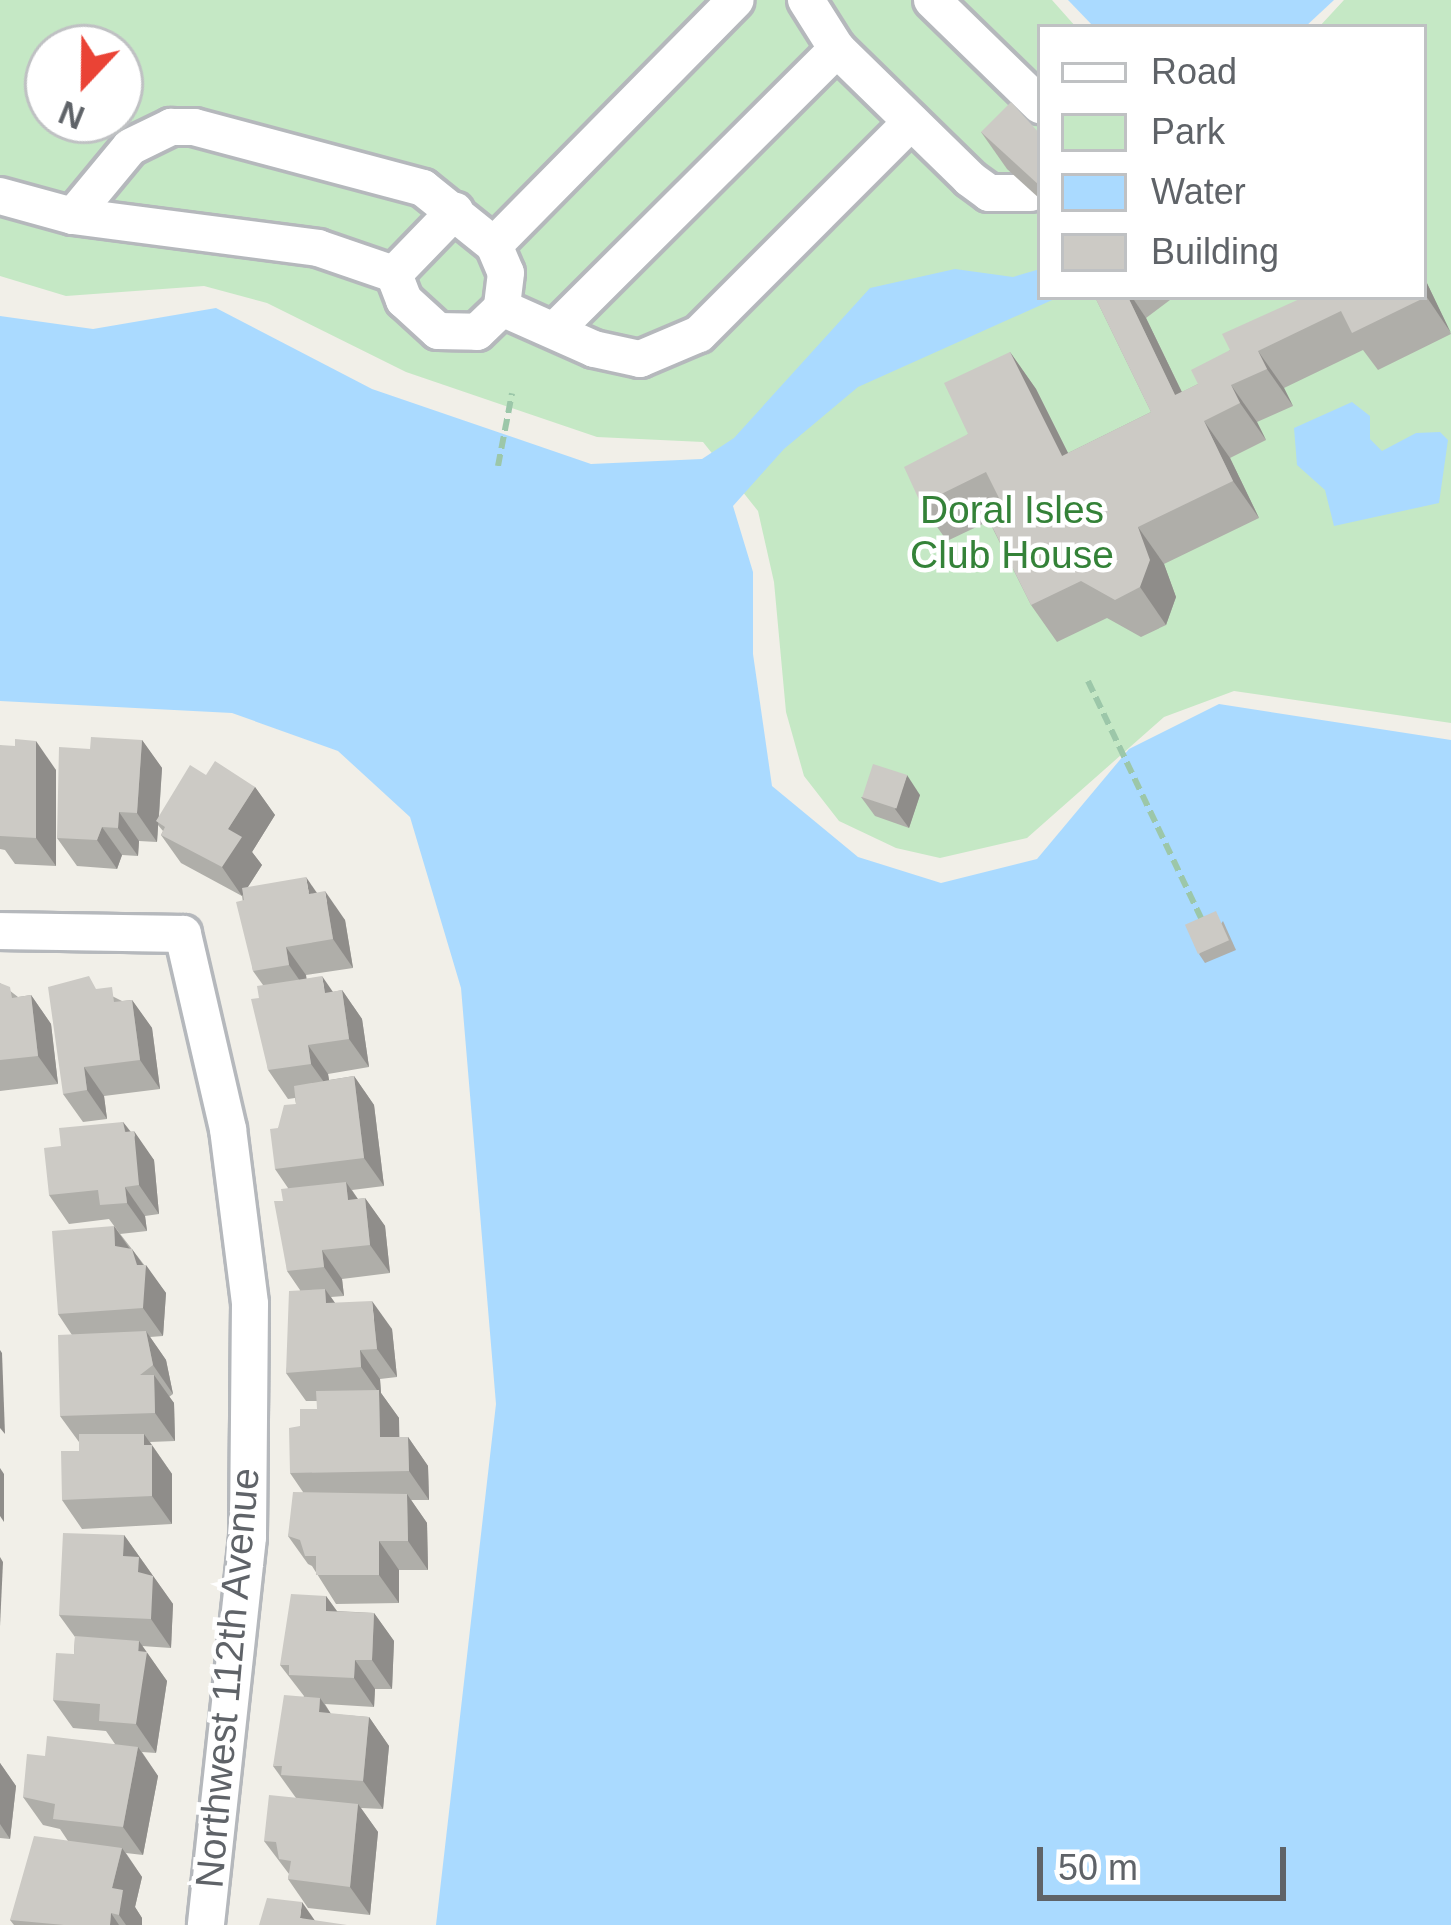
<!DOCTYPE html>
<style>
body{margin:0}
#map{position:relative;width:1451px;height:1925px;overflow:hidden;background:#f1efe8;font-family:Arial,sans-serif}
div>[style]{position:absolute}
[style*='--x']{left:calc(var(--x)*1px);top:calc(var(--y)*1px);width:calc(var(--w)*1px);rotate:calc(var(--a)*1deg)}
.green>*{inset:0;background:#c5e8c5}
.water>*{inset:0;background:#aadaff}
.path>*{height:6px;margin-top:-3px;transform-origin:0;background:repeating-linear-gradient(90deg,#9cc7a9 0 12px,transparent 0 18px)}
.roads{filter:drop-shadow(3px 0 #b5b8bc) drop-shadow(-3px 0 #b5b8bc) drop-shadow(0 3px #b5b8bc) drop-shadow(0 -3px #b5b8bc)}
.minor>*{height:36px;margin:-18px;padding:0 18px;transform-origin:18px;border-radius:18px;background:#fff}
.wall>*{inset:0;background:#afaea9}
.shaded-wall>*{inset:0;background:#8f8d8a}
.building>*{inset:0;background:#cccac5;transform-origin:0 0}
span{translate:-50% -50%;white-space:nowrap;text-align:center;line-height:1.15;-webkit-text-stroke:9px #fff;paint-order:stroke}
.park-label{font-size:39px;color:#348238}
.street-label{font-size:39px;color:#5f6368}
.legend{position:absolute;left:1037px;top:24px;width:390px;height:276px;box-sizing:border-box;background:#fff;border:3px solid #bfc1c3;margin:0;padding:15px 21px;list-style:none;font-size:36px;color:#5f6368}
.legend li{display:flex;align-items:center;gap:24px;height:60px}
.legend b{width:60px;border:3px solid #bfc1c3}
.north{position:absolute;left:24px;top:24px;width:120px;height:120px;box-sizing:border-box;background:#fff;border:3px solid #bfc1c3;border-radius:50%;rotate:202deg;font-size:33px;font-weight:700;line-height:48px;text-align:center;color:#5f6368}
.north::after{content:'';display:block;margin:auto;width:42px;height:54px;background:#ea4335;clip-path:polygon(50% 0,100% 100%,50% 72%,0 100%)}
.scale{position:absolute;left:1037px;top:1847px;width:249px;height:54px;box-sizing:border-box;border:6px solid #5f6368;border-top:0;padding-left:15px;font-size:36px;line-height:42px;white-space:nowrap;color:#5f6368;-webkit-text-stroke:9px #fff;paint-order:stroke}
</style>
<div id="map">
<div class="green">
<div style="clip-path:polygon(evenodd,0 0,1052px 0,1076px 27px,1040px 27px,1040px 297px,1424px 297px,1424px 27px,1319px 27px,1344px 0,1451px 0,1451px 723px,1234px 691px,1164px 717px,1027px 838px,940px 858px,896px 848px,839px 821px,804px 776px,786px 712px,774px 582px,758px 511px,703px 442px,597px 437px,406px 372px,267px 303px,204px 286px,66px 296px,0 276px,0 0,48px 48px,120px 48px,120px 120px,48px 120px,48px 48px)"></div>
</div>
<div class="water">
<div style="clip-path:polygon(1068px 0,1334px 0,1305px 27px,1094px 27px)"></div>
<div style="clip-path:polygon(955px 269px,1013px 277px,1040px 269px,1040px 297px,1059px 297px,858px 387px,784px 449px,733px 506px,753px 572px,753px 654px,772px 786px,858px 857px,941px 883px,1037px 859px,1129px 749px,1219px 704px,1451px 740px,1451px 1925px,436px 1925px,496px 1404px,461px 988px,410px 817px,338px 751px,232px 713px,0 701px,0 316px,93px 329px,216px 308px,372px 389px,591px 464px,702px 459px,734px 438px,870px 288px)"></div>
<div style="clip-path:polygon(1352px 402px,1370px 416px,1370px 439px,1382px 451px,1416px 433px,1440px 432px,1448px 440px,1439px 503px,1334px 526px,1325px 490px,1297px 465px,1294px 428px)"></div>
</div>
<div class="path">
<div style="--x:498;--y:466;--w:74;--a:-79.1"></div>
<div style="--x:1088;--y:681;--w:267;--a:64.5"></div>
</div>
<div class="roads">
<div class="minor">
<div style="--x:806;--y:0;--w:58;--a:57.7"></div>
<div style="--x:837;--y:49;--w:186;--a:44.3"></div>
<div style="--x:970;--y:179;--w:24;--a:36"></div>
<div style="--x:989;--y:193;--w:41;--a:0"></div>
<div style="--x:932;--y:0;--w:151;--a:44.2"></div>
<div style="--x:0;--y:196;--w:76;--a:15.3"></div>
<div style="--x:73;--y:216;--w:247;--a:7.4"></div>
<div style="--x:318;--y:248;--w:80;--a:18.9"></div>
<div style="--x:394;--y:274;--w:28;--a:69"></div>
<div style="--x:404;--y:300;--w:46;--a:42.4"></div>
<div style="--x:438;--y:331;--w:39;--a:1"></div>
<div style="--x:477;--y:332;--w:35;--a:-44"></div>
<div style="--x:502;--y:308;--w:101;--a:24"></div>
<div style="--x:594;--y:349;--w:47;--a:12.3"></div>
<div style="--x:640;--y:359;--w:64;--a:-23"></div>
<div style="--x:699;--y:334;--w:300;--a:-45"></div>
<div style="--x:73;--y:216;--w:89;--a:-50.4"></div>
<div style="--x:130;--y:147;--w:46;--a:-26"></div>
<div style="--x:171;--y:127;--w:23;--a:0"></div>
<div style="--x:194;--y:127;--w:237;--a:14.9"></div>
<div style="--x:423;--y:188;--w:91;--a:38.8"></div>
<div style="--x:494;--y:245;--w:344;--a:-45.4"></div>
<div style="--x:494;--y:245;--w:30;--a:67"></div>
<div style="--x:506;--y:273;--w:35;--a:97"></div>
<div style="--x:394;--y:274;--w:88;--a:-45.9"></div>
<div style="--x:556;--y:329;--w:397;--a:-44.9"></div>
<div style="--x:0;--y:931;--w:183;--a:0.9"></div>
<div style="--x:183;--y:934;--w:200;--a:77"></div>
<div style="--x:228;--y:1129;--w:176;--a:82.8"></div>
<div style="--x:250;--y:1304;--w:233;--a:90.5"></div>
<div style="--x:248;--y:1537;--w:390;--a:96.2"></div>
</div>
</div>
<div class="wall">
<div style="clip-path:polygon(981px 132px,1040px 134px,1040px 199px,1007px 169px)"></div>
<div style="clip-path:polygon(1424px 277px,1451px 334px,1378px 370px,1363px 350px,1284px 388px,1293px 406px,1257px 422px,1266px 440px,1230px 458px,1259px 518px,1164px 564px,1176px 597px,1166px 625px,1141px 637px,1107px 618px,1057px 642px,1031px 605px,989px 521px,947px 541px,921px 504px,968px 434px,1010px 352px,1036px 389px,1068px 453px,1151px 412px,1095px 297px,1174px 297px,1146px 318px,1182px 392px,1198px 384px,1230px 350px,1304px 297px,1424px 297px)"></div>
<div style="clip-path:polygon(142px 740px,162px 768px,159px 817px,206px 775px,255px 787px,275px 815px,252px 852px,262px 865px,248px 887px,317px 893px,345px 920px,353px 968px,306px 975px,306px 979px,333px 992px,342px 990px,362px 1019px,369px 1067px,328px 1074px,329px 1080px,354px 1076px,374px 1105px,384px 1186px,352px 1190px,358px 1199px,365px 1198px,385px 1226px,390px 1273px,342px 1279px,344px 1296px,331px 1297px,335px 1303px,392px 1329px,397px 1377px,380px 1379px,381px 1393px,399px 1418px,399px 1437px,408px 1437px,428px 1466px,429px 1500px,411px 1500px,427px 1523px,428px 1570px,399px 1570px,399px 1603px,336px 1604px,312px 1566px,308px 1564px,288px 1536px,303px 1492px,290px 1473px,300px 1426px,317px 1409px,317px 1401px,306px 1401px,286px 1373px,300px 1290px,287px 1271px,283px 1201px,288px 1188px,275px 1169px,278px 1128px,296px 1104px,295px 1098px,288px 1099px,268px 1070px,259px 998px,263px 985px,253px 971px,242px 896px,181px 863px,161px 835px,163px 831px,158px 825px,157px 842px,139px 841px,138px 856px,122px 855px,117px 869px,77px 866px,57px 838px,90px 749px)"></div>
<div style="clip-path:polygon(0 745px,56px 770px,56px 866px,15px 864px,5px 850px,0 849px)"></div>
<div style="clip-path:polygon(920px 795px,909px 828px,875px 816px,861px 797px)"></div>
<div style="clip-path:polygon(1223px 921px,1236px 950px,1205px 963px,1199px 954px)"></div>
<div style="clip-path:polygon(0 983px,18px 997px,31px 995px,51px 1024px,58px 1084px,0 1091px)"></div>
<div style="clip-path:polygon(98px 989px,122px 1001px,132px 1000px,152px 1028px,160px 1089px,104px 1096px,107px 1119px,83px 1122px,63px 1094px)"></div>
<div style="clip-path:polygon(123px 1122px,154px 1160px,159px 1214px,145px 1216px,147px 1231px,120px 1234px,109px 1219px,69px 1224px,49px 1195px,61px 1146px)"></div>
<div style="clip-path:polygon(114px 1226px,166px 1293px,163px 1336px,150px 1337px,166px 1360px,173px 1394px,169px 1397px,174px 1403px,175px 1441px,150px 1442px,172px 1474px,172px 1524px,82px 1529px,62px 1500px,79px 1451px,79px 1442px,60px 1416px,72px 1335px,58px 1314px)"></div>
<div style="clip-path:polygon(124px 1535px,173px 1604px,171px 1648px,142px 1646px,167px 1681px,156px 1753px,142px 1752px,158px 1776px,143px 1855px,126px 1853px,142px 1877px,135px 1907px,142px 1918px,142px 1925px,14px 1925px,10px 1920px,68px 1841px,60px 1829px,43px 1825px,23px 1797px,45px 1756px,115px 1744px,106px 1731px,73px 1728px,53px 1700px,74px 1654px,75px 1637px,59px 1615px)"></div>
<div style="clip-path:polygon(326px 1596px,337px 1611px,374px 1613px,394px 1641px,392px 1689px,375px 1689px,374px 1707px,325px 1704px,331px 1714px,369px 1717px,389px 1746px,383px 1809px,361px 1808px,378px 1832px,370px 1915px,308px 1908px,288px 1879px,289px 1874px,264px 1841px,296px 1798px,273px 1766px,304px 1696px,280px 1665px)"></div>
<div style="clip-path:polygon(0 1763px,16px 1786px,10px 1839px,0 1838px)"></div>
</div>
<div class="shaded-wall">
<div style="clip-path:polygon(1424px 277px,1451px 333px,1424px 293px)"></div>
<div style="clip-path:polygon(1128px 297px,1132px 297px,1146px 318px,1201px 432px,1175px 395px)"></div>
<div style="clip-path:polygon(1258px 351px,1284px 388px,1293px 406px,1267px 369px)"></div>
<div style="clip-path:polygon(1010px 352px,1036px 389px,1088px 493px,1062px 456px)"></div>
<div style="clip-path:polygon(1231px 385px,1257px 422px,1266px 440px,1240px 403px)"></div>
<div style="clip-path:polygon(1204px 421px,1230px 458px,1259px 518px,1233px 481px)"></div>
<div style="clip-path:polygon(1138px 527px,1164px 564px,1176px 597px,1166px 625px,1140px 587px)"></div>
<div style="clip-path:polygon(142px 740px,162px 768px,157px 842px,137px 813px)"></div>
<div style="clip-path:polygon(36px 741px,56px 770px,56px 866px,36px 838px)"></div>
<div style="clip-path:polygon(907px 775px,920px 795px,909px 828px,895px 809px)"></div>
<div style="clip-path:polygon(255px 787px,275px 815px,252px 852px,262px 865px,242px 896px,222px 867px,228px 829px)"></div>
<div style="clip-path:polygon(119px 812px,139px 841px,138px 856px,118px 828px)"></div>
<div style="clip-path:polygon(102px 827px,122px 855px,117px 869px,97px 840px)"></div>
<div style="clip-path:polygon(306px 877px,326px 906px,309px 894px)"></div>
<div style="clip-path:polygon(325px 891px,345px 920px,353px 968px,333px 939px)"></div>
<div style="clip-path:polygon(286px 947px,306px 975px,309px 994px,289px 965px)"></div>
<div style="clip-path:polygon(322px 976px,342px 1005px,325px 993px)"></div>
<div style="clip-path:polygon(342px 990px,362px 1019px,369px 1067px,349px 1039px)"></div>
<div style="clip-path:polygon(31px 995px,51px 1024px,58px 1084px,38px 1056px)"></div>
<div style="clip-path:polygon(132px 1000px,152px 1028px,160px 1089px,140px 1060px)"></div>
<div style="clip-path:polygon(308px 1045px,328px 1074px,331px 1092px,311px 1064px)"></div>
<div style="clip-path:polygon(84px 1067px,104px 1096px,107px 1119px,87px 1090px)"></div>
<div style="clip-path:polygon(354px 1076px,374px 1105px,384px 1186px,364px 1158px)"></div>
<div style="clip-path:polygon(123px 1122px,135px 1138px,134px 1131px,154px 1160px,159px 1214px,139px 1185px)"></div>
<div style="clip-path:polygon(346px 1182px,366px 1211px,348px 1200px)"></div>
<div style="clip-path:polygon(125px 1187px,145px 1216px,147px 1231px,127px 1203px)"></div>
<div style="clip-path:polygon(365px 1198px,385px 1226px,390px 1273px,370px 1245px)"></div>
<div style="clip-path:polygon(114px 1226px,134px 1255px,115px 1246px)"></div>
<div style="clip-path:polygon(132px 1249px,146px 1269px,146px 1265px,166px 1293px,163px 1336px,143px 1308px)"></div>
<div style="clip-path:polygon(322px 1250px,342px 1279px,344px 1296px,324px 1267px)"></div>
<div style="clip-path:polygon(325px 1289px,345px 1317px,326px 1303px)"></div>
<div style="clip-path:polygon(372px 1301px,392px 1329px,397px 1377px,377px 1349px)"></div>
<div style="clip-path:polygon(146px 1331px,166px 1360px,173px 1394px,153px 1365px)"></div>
<div style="clip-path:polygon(0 1350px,2px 1353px,5px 1434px,0 1428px)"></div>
<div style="clip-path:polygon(360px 1350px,380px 1379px,381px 1393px,399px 1418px,400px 1466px,380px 1437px,379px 1393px,361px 1367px)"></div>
<div style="clip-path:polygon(154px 1375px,174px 1403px,175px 1441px,155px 1413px)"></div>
<div style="clip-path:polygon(144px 1434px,172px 1474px,172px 1524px,152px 1496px,144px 1445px)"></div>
<div style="clip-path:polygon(408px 1437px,428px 1466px,429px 1500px,409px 1471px)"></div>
<div style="clip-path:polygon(0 1468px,4px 1474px,4px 1522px,0 1516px)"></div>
<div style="clip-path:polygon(407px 1494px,427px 1523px,428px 1570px,408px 1541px)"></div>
<div style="clip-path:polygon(124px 1535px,173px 1604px,171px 1648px,151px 1619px,123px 1556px)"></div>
<div style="clip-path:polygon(379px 1541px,399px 1570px,399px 1603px,379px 1575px)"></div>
<div style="clip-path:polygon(0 1557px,3px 1562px,0 1626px)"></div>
<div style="clip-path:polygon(326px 1596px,346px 1624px,326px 1611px)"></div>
<div style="clip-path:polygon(374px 1613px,394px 1641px,392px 1689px,372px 1660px)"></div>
<div style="clip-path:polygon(139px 1641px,167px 1681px,156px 1753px,136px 1724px)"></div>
<div style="clip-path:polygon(355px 1660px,375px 1689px,374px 1707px,354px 1678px)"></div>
<div style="clip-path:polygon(320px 1698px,340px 1727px,319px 1712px)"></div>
<div style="clip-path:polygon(369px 1717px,389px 1746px,383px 1809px,363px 1781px)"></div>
<div style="clip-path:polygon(138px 1747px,158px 1776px,143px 1855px,123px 1827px)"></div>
<div style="clip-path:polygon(0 1763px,16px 1786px,10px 1839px,0 1824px)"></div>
<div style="clip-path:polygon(358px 1804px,378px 1832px,370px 1915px,350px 1887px)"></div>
<div style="clip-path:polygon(122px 1848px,142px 1877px,135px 1907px,142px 1918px,142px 1925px,126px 1925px,119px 1915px,112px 1888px)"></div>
<div style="clip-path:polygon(302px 1902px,318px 1925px,300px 1918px)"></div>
<div style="clip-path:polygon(111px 1913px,119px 1925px,110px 1925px)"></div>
</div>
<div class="building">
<div style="clip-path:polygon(1011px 102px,1040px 134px,1040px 186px,981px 132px)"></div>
<div style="clip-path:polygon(1424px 293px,1426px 297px,1352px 333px,1341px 311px,1258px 351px,1267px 369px,1231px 385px,1240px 403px,1204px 421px,1233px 481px,1138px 527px,1150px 560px,1140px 587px,1115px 600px,1081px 581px,1031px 605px,985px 512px,1001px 502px,986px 472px,921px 504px,904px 467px,968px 434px,944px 383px,1010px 352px,1062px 456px,1151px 412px,1095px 297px,1128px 297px,1175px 395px,1198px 384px,1191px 370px,1230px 350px,1222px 334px,1304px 297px,1424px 297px)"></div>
<div style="clip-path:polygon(91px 737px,142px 740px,137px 813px,119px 812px,118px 828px,102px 827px,97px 840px,57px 838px,59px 747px,90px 749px)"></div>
<div style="clip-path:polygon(15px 739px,36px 741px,36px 838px,0 836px,0 745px,15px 746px)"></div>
<div style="clip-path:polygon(215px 761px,255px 787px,228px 829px,242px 837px,222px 867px,161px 835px,165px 827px,156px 821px,190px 765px,206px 775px)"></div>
<div style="left:873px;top:764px;width:36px;height:35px;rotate:18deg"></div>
<div style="clip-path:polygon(306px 877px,309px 894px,325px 891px,333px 939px,286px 947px,289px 965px,253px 971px,236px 902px,244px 900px,242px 888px)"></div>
<div style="left:1216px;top:911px;width:32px;height:34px;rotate:66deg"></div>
<div style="clip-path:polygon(89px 976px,96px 989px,112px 987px,114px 1002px,132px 1000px,140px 1060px,84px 1067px,87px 1090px,63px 1094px,48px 987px)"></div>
<div style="clip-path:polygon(322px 976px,325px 993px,342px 990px,349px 1039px,308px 1045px,311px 1064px,268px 1070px,251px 999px,259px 998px,257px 986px)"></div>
<div style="clip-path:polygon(0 983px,10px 987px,12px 998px,31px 995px,38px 1056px,0 1060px)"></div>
<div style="clip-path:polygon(354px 1076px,364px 1158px,275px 1169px,270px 1129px,278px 1128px,284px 1105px,296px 1104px,294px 1086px)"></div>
<div style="clip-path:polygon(123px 1122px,125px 1132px,134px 1131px,139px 1185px,125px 1187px,127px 1203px,100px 1205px,98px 1190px,49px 1195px,44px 1148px,61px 1146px,59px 1128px)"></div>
<div style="clip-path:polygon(346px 1182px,348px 1200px,365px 1198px,370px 1245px,322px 1250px,324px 1267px,287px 1271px,274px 1201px,283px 1201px,281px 1189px)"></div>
<div style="clip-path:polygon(114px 1226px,115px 1246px,132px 1249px,137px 1265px,146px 1265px,143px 1308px,58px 1314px,52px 1231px)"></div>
<div style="clip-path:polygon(325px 1289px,326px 1303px,372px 1301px,377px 1349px,360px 1350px,361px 1367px,286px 1373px,289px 1291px)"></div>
<div style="clip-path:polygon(146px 1331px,153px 1365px,140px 1375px,154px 1375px,155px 1413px,60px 1416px,58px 1335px)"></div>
<div style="clip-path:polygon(379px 1390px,380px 1437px,408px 1437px,409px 1471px,290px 1473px,289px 1428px,300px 1426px,300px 1409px,317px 1409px,316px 1391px)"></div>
<div style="clip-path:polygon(79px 1434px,144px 1434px,144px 1445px,152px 1445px,152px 1496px,62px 1500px,61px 1451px,79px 1451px)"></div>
<div style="clip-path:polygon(293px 1492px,407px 1494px,408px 1541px,379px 1541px,379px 1575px,316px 1575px,316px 1556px,305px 1556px,300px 1540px,288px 1536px)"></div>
<div style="clip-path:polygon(63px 1533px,124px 1535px,123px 1556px,139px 1557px,138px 1572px,153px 1576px,151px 1619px,59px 1615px)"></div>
<div style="clip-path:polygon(291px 1594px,326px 1596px,326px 1611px,374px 1613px,372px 1660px,355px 1660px,354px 1678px,289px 1675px,289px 1665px,280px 1665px)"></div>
<div style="clip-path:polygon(75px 1636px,139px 1641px,138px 1651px,147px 1652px,136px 1724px,99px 1721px,100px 1704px,53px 1700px,56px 1653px,74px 1654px)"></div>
<div style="clip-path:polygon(284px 1695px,320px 1698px,319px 1712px,369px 1717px,363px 1781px,281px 1775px,282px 1766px,273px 1766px)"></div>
<div style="clip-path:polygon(47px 1736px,138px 1747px,123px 1827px,53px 1819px,55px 1804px,23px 1797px,27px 1754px,45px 1756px)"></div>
<div style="clip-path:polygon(269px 1795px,358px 1804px,350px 1887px,288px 1879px,291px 1861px,279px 1859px,276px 1842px,264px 1841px)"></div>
<div style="clip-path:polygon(34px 1836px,122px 1848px,112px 1888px,123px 1890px,119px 1915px,111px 1913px,110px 1925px,64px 1925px,10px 1920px)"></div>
<div style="clip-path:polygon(267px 1898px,302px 1902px,300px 1918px,347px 1925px,259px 1925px)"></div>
</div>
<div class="park-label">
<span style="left:1012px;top:533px">Doral Isles<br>Club House</span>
</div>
<div class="street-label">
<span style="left:228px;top:1678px;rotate:-85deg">Northwest 112th Avenue</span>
</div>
<ul class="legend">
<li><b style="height:15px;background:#fff"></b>Road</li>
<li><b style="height:33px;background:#c5e8c5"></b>Park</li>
<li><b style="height:33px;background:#aadaff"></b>Water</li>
<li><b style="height:33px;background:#cccac5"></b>Building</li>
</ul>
<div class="north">N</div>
<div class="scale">50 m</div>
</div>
